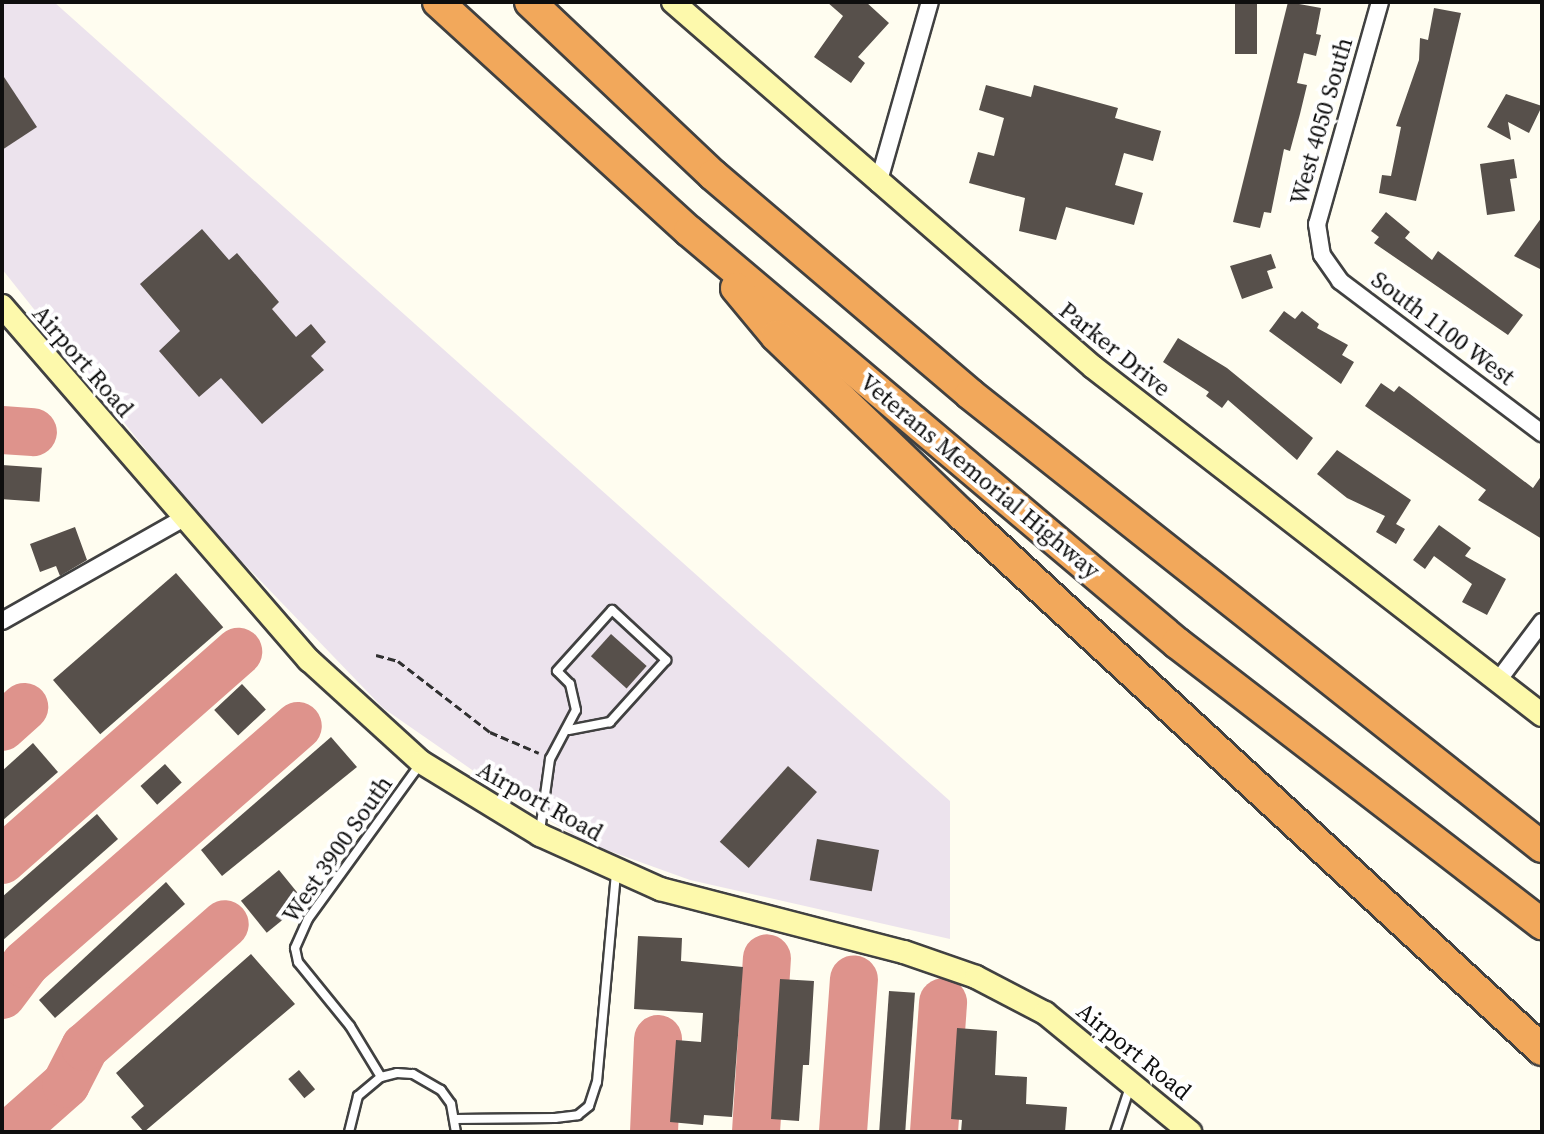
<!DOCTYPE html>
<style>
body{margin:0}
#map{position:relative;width:1544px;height:1134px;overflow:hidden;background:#fffdf0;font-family:"Source Serif 4",serif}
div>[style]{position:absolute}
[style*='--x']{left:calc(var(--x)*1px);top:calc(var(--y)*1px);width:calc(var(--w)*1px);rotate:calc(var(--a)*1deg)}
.industrial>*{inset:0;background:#ece3ed}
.taxiway>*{height:48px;margin:-24px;padding:0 24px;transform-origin:24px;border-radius:24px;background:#de938c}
.building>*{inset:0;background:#57504b;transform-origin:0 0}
.path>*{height:3px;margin-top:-1.5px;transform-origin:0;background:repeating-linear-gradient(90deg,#303030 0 8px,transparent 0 12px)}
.roads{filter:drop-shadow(2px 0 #414141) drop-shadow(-2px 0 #414141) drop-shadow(0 2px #414141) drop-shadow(0 -2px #414141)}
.lane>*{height:8px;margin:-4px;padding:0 4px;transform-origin:4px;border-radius:4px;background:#fff}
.street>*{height:16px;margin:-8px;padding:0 8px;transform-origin:8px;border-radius:8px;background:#fff}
.secondary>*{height:22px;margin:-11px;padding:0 11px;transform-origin:11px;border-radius:11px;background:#fdf9ac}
.highway>*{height:30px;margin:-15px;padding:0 15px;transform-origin:15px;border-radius:15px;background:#f2a85b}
span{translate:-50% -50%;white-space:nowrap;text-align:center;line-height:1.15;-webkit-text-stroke:8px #fff;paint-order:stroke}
.street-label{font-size:24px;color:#0e0e0e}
.frame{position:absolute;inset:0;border:4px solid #0e0e0e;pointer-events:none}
</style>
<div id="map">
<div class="industrial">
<div style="clip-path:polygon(2px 2px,54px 2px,950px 801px,950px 939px,690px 880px,590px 844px,524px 806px,383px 708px,200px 518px,2px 269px)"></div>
</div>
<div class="taxiway">
<div style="--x:2;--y:430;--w:31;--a:4"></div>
<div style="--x:2;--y:727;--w:30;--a:-42"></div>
<div style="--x:2;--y:860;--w:315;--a:-41.4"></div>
<div style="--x:2;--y:995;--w:39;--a:-53"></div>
<div style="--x:25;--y:964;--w:362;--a:-41.1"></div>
<div style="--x:12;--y:1132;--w:72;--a:-41.6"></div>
<div style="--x:66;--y:1084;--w:42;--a:-62.8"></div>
<div style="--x:85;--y:1047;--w:186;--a:-41.3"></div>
<div style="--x:654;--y:1132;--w:93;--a:-87.5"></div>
<div style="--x:756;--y:1132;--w:174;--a:-86.4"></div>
<div style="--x:843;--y:1132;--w:153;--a:-85.9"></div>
<div style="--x:934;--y:1132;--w:130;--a:-86"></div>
</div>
<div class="building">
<div style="clip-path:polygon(827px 2px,866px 2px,889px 23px,858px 57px,865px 63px,851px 83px,814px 57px,843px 16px)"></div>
<div style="left:1235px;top:2px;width:22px;height:52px"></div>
<div style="clip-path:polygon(1288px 2px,1321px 8px,1316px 34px,1321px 35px,1316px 56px,1304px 53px,1297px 83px,1307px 85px,1300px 114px,1290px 151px,1284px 149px,1271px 213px,1264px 212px,1260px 228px,1233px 222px)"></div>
<div style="clip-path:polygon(1434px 8px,1461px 13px,1416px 201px,1379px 193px,1382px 175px,1391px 176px,1401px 127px,1396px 126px,1419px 60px,1420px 38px,1428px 40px)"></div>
<div style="clip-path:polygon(2px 74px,37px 127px,2px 150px)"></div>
<div style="clip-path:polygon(986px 85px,1031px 97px,1034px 85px,1118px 108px,1115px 118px,1161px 131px,1153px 161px,1124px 153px,1115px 185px,1143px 193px,1134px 225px,1066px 207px,1056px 240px,1019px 231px,1025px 198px,969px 183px,978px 152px,994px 156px,1004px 118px,979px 110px)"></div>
<div style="clip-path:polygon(1506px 94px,1542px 106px,1529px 133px,1508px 122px,1511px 140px,1487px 127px)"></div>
<div style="clip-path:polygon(1514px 159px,1517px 178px,1510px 179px,1515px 211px,1487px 215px,1480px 164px)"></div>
<div style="clip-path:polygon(1386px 212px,1410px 232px,1405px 238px,1432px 260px,1438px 251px,1523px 315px,1508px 335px,1374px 243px,1379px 237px,1371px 231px)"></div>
<div style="clip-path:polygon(1542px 217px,1542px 270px,1514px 256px)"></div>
<div style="clip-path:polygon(202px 229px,229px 260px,237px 253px,279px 302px,272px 309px,296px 337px,311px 324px,326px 342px,311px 356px,324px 370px,262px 424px,221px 378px,199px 397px,159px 351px,180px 331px,140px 284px)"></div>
<div style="clip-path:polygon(1271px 254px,1276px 268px,1267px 271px,1273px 288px,1242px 299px,1230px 266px)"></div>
<div style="clip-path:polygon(1284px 311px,1295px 319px,1302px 311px,1319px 324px,1317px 328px,1348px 345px,1342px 355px,1354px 362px,1341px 384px,1269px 331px)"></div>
<div style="clip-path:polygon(1178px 338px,1227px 368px,1313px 438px,1297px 460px,1228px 400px,1222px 408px,1206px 396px,1209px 392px,1163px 362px)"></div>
<div style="clip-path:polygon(1381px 383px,1394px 392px,1399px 386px,1410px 394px,1533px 488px,1542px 475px,1542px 539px,1478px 500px,1486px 490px,1365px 406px)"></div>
<div style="clip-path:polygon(1337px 450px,1411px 500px,1396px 524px,1405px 529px,1396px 544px,1376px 532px,1385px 516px,1347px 498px,1317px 474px)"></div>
<div style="left:2px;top:465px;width:40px;height:34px;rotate:4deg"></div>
<div style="clip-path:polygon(1439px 525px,1471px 548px,1465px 556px,1506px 579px,1487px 615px,1462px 602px,1472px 584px,1434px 556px,1425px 569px,1413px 560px)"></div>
<div style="clip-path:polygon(75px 527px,87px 560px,60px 576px,56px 566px,40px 572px,30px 544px)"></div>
<div style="left:176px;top:573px;width:72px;height:163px;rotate:49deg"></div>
<div style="left:611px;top:634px;width:48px;height:30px;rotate:42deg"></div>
<div style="left:242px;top:684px;width:35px;height:38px;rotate:47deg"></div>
<div style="clip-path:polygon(331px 737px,357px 767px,222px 876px,201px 850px)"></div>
<div style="clip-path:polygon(33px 743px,58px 772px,2px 821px,2px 771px)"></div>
<div style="left:165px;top:764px;width:25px;height:33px;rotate:48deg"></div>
<div style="left:788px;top:766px;width:39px;height:102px;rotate:42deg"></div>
<div style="clip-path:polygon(97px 814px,118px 839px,2px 941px,2px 897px)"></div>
<div style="left:817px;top:839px;width:63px;height:42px;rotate:10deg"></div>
<div style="left:279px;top:870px;width:41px;height:49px;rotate:51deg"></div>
<div style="clip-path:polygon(166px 882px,185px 904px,55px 1018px,39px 1000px)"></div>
<div style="clip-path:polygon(638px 936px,682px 938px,681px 961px,743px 967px,732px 1117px,704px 1115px,703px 1125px,670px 1122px,676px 1040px,701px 1042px,703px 1013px,634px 1009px)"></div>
<div style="clip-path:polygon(251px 954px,295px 1004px,144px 1132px,131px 1117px,144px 1106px,116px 1073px)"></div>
<div style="clip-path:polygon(780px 979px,814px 981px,809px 1065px,803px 1065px,799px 1121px,771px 1119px)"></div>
<div style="left:889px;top:991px;width:26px;height:141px;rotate:4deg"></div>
<div style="clip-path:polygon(957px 1028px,997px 1031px,995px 1075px,1027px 1077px,1026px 1104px,1067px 1107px,1065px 1132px,961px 1132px,962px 1120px,951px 1119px)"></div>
<div style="left:299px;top:1070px;width:25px;height:14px;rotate:50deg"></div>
</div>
<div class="path">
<div style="--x:376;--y:655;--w:23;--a:15"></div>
<div style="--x:398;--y:661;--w:116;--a:37.7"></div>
<div style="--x:490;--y:732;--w:53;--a:23.2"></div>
</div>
<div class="roads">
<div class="lane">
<div style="--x:540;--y:831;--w:73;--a:-82.1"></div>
<div style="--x:550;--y:759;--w:55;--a:-62"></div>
<div style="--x:576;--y:710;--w:27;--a:-103"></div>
<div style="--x:570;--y:684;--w:18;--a:-135"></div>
<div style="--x:557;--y:671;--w:82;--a:-48"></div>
<div style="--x:612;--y:610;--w:74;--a:42.8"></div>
<div style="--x:666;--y:660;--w:84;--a:132.1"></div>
<div style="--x:610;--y:722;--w:42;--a:169"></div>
<div style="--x:381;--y:1077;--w:60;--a:-121.3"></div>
<div style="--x:350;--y:1026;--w:82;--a:-129.1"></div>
<div style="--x:298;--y:962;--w:14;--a:-102"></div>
<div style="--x:295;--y:948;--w:32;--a:-66"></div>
<div style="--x:308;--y:919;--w:193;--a:-54.1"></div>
<div style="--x:455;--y:1119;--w:100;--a:-0.6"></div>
<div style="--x:555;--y:1118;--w:23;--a:-7"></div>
<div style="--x:578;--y:1115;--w:14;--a:-39"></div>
<div style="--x:589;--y:1106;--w:25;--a:-72"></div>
<div style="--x:597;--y:1082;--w:211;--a:-84.8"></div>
<div style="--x:349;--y:1132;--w:37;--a:-76"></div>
<div style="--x:358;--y:1096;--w:30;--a:-40"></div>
<div style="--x:381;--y:1077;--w:16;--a:-14"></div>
<div style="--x:397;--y:1073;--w:16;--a:4"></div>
<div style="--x:413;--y:1074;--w:32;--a:30"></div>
<div style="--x:441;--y:1090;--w:17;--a:54"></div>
<div style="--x:451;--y:1104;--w:28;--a:80"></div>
<div style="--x:1115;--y:1132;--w:51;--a:-71.6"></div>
</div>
<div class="street">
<div style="--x:1380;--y:2;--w:231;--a:105.8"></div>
<div style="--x:1317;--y:224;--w:31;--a:81"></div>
<div style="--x:1322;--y:255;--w:32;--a:55"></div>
<div style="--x:1340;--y:281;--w:253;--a:37"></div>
<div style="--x:878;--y:184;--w:189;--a:-74.1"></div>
<div style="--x:2;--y:621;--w:209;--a:-29.5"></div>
<div style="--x:1497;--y:682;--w:75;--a:-53.1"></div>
</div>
<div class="secondary">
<div style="--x:673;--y:2;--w:556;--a:40.99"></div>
<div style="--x:1093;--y:367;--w:568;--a:37.78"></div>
<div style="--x:2;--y:306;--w:469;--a:49.1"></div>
<div style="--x:309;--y:660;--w:151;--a:42.3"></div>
<div style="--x:421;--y:762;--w:140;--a:31.5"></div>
<div style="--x:540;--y:835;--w:132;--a:24.2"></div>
<div style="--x:660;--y:889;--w:252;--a:14.5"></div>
<div style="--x:904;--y:952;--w:76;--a:19.1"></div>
<div style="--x:976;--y:977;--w:78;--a:27.6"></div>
<div style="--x:1045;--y:1013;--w:188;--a:39.4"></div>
</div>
<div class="highway">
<div style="--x:438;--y:2;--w:340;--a:42.4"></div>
<div style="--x:689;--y:231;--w:639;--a:40.17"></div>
<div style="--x:1177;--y:643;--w:461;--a:37.6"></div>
<div style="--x:530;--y:2;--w:252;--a:43.4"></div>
<div style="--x:713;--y:175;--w:338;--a:40.4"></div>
<div style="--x:970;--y:394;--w:730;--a:38.38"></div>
<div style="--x:736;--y:288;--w:62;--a:50.2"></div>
<div style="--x:776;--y:336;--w:258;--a:43.9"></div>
<div style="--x:962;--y:515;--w:789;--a:42.69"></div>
</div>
</div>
<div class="street-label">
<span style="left:1321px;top:121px;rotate:-74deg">West 4050 South</span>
<span style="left:1443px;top:328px;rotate:37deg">South 1100 West</span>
<span style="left:1115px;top:349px;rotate:39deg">Parker Drive</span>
<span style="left:83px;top:361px;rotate:49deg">Airport Road</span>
<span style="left:980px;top:476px;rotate:40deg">Veterans Memorial Highway</span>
<span style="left:540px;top:801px;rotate:29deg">Airport Road</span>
<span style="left:337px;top:849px;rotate:-55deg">West 3900 South</span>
<span style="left:1134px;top:1051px;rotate:39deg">Airport Road</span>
</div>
<div class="frame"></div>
</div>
